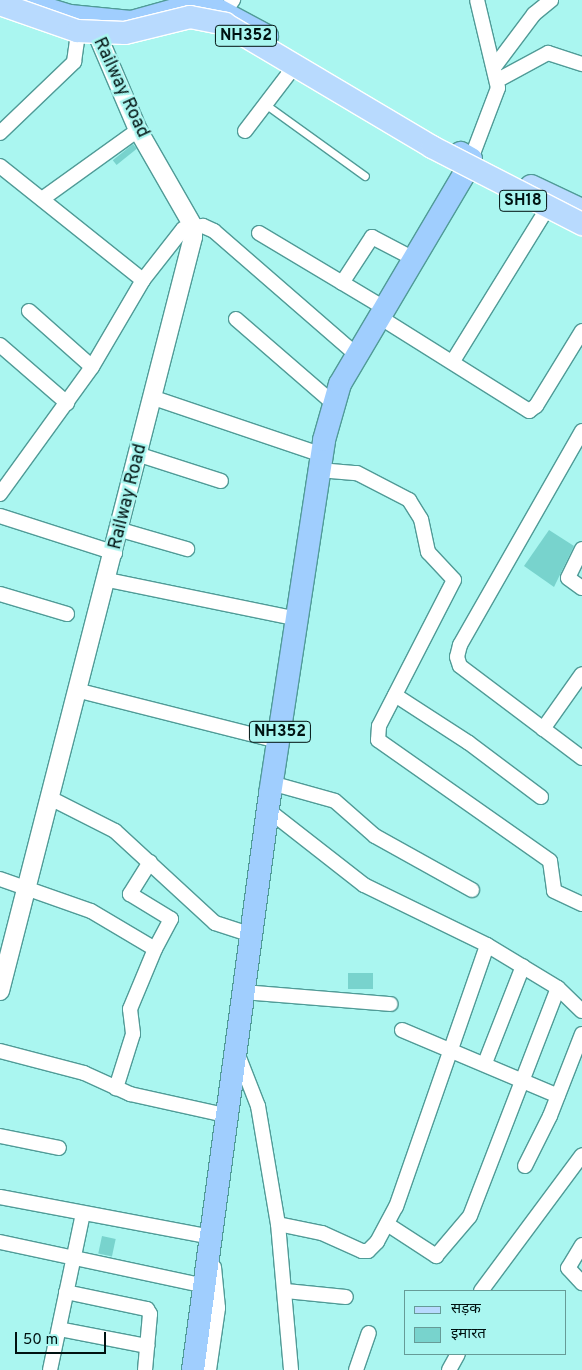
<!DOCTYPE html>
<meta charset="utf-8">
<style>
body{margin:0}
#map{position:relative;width:582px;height:1370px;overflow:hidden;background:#aaf6f0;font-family:Overpass,"Noto Sans Devanagari",sans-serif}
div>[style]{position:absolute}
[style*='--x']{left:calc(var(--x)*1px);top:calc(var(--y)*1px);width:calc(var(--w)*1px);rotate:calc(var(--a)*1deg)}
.building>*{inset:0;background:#78d3cd;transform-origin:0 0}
.roads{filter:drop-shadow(1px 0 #509b97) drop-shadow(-1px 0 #509b97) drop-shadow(0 1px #509b97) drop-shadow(0 -1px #509b97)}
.service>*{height:7px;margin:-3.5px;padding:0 3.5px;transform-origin:3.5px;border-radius:3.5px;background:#fff}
.minor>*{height:14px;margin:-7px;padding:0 7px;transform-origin:7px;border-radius:7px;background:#fff}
.tertiary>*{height:18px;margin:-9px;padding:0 9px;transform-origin:9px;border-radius:9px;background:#fff}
.primary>*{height:22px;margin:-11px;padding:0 11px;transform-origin:11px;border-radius:11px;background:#b8dafe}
.trunk>*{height:22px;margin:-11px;padding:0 11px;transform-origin:11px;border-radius:11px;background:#a0cefe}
.bridges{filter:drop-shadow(1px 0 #fff) drop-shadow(-1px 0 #fff) drop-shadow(0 1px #fff) drop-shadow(0 -1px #fff)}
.primary-bridge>*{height:22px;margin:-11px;padding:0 11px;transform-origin:11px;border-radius:11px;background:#b8dafe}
span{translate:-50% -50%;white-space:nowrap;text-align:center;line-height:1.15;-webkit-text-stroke:5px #aaf6f0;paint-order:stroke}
.shield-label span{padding:1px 4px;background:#aaf6f0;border:1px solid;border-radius:4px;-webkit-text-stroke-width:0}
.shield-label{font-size:16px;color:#001211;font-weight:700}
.street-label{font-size:18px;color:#001211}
.legend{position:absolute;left:404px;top:1290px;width:162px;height:65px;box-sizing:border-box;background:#aaf6f0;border:1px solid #669b97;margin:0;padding:6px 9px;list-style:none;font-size:15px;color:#001211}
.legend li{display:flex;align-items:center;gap:10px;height:25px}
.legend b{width:25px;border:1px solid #669b97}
.scale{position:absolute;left:15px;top:1332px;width:91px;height:22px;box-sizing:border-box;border:2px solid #001211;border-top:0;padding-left:6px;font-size:15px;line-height:18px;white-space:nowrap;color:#001211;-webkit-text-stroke:4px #aaf6f0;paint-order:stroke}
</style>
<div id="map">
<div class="building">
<div style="left:133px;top:144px;width:6px;height:26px;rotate:51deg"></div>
<div style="clip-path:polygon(549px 530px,574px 546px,554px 587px,524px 566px)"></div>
<div style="left:348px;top:973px;width:25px;height:16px"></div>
<div style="left:102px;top:1236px;width:14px;height:18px;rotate:12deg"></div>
</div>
<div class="roads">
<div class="service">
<div style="--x:265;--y:104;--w:123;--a:35.8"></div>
</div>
<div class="minor">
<div style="--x:225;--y:11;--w:14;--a:-54"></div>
<div style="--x:495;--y:66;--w:65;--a:-53.1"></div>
<div style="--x:534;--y:14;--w:22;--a:-39"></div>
<div style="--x:498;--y:80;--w:57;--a:-28.4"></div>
<div style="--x:548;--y:53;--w:36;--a:18"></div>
<div style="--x:245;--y:131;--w:79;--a:-52.7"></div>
<div style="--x:0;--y:133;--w:103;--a:-43.8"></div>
<div style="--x:74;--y:62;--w:30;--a:-82"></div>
<div style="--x:471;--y:159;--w:76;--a:-69.2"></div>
<div style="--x:498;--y:88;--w:90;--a:-103.4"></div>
<div style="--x:0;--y:166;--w:183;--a:38.6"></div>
<div style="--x:42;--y:199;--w:118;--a:-35.7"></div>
<div style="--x:259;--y:233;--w:148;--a:30.9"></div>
<div style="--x:342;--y:283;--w:55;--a:-56.9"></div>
<div style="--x:372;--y:237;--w:50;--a:27.6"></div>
<div style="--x:29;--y:311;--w:84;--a:41.6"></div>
<div style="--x:381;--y:318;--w:175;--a:32.1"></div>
<div style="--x:529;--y:411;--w:9;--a:-36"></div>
<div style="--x:536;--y:406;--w:88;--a:-58.5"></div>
<div style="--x:236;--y:319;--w:130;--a:40.9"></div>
<div style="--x:0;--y:345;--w:89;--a:40.9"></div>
<div style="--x:453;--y:361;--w:175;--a:-58.3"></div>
<div style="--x:154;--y:398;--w:177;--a:18.7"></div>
<div style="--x:582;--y:431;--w:246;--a:119.7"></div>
<div style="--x:460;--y:645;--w:12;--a:104"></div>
<div style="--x:457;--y:657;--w:9;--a:72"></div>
<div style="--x:460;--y:666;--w:153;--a:37"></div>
<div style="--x:140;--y:455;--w:85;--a:17.8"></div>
<div style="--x:319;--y:470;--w:38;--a:5"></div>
<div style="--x:357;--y:473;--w:59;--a:27.4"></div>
<div style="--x:409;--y:500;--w:22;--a:58"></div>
<div style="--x:421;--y:519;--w:34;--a:78"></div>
<div style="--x:428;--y:552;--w:38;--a:47"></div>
<div style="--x:454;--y:580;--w:164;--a:117.2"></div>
<div style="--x:379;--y:726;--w:14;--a:94"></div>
<div style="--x:378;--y:740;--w:210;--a:35.1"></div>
<div style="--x:550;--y:861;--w:30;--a:82"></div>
<div style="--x:554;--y:891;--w:31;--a:25"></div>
<div style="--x:0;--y:494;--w:157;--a:-54.1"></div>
<div style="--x:92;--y:367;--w:101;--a:-59.6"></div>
<div style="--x:143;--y:280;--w:65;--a:-51.9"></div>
<div style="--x:183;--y:229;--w:20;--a:-9"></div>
<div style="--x:203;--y:226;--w:12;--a:24"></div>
<div style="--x:214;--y:231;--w:191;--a:41"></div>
<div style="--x:0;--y:516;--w:121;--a:17.8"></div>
<div style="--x:121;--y:530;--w:69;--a:16.1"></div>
<div style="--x:582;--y:549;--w:32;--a:116"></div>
<div style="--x:568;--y:578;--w:17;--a:36"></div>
<div style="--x:108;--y:580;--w:194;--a:11.6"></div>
<div style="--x:0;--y:594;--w:70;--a:16.6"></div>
<div style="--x:80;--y:691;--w:204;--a:14.2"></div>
<div style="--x:395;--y:695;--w:88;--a:33"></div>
<div style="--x:469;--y:743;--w:90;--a:36.9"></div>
<div style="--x:543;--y:729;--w:67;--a:-54.7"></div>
<div style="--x:271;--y:783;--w:66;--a:15.7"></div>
<div style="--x:335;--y:801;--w:53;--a:41.2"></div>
<div style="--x:375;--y:836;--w:111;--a:29.1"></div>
<div style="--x:50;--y:798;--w:73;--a:26.9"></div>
<div style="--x:115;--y:831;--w:136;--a:42.6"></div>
<div style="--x:215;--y:923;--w:38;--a:18"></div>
<div style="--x:268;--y:810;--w:122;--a:38"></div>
<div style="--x:364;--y:885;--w:137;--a:26"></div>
<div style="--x:487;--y:945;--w:83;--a:31.2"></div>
<div style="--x:558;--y:988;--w:33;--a:44"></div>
<div style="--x:150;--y:862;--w:38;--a:122"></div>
<div style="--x:130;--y:894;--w:48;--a:31.4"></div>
<div style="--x:171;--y:919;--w:34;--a:118"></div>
<div style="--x:0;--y:879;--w:96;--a:19.4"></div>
<div style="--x:91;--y:911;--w:74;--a:30.7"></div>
<div style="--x:155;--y:949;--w:65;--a:112.6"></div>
<div style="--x:130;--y:1009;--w:25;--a:83"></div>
<div style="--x:133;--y:1034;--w:57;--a:107.5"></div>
<div style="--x:244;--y:992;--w:147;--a:4.7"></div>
<div style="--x:402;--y:1030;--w:169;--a:22.9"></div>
<div style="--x:0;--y:1051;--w:87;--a:14.7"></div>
<div style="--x:84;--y:1073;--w:51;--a:24.5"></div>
<div style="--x:130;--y:1094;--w:97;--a:12.5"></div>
<div style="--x:238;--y:1055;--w:55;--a:68.6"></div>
<div style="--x:258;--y:1106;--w:120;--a:80.4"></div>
<div style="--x:278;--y:1224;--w:147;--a:84.9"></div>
<div style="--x:485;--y:1063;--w:104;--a:-68.6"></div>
<div style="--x:0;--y:1136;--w:60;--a:11.5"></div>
<div style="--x:525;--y:1166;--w:56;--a:-63.4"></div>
<div style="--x:550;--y:1116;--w:88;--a:-68.7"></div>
<div style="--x:0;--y:1197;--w:216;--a:10.7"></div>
<div style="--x:278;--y:1224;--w:45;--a:11.6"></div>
<div style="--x:322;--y:1233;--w:44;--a:24.2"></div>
<div style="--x:362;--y:1251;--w:6;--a:0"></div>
<div style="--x:368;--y:1251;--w:13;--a:-45"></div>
<div style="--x:377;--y:1242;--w:40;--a:-62"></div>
<div style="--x:396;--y:1207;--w:277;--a:-70.8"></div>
<div style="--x:387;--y:1224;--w:59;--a:33.1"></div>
<div style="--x:436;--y:1256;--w:52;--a:-49.6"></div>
<div style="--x:470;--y:1216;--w:244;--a:-68.9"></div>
<div style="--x:0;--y:1242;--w:210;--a:12.1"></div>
<div style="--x:582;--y:1245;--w:27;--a:121"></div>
<div style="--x:568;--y:1268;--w:21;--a:47"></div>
<div style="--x:286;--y:1291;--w:60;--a:5.7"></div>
<div style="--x:481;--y:1291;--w:169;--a:-53.4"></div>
<div style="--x:66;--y:1292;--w:83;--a:11.9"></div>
<div style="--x:147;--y:1309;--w:6;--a:59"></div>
<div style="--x:150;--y:1314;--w:56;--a:95.1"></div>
<div style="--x:59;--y:1329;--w:90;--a:10.9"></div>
<div style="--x:50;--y:1370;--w:159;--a:-78.1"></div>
<div style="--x:209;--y:1370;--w:63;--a:-81.7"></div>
<div style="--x:218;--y:1308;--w:41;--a:-95.6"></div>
<div style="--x:356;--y:1370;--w:39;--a:-71"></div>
<div style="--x:449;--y:1370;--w:18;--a:-61"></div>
</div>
<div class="tertiary">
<div style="--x:0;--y:991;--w:778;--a:-75.64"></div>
<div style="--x:193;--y:237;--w:11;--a:-90"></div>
<div style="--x:193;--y:226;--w:111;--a:-119.8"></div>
<div style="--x:138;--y:130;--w:120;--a:-113.1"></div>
</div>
<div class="primary">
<div style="--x:531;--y:186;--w:56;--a:25.2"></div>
</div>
<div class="trunk">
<div style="--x:24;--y:2;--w:48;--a:16.9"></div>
<div style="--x:70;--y:16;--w:61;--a:5.6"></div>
<div style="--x:131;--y:22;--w:53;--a:-15.4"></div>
<div style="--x:182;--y:8;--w:27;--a:-6"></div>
<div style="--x:209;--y:5;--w:66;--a:28.1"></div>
<div style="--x:193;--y:1370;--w:581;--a:-82.39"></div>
<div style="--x:270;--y:794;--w:358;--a:-81.3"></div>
<div style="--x:324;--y:440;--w:58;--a:-74.1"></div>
<div style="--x:340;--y:384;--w:245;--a:-59.4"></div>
<div style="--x:465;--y:173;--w:15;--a:-67"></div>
<div style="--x:471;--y:159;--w:12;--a:-149"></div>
</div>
</div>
<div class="bridges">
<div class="primary-bridge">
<div style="--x:0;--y:4;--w:82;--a:19.3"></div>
<div style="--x:77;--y:31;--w:48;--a:2.4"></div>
<div style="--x:125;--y:33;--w:67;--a:-13.8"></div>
<div style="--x:190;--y:17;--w:36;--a:11"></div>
<div style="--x:225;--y:24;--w:241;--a:30.7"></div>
<div style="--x:432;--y:147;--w:169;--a:27.2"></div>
</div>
</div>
<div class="shield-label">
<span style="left:246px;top:36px">NH352</span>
<span style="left:523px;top:201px">SH18</span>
<span style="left:280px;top:732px">NH352</span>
</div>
<div class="street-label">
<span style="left:120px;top:88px;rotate:65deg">Railway Road</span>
<span style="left:129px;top:497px;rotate:-76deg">Railway Road</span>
</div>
<ul class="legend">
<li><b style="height:6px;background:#b8dafe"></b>सड़क</li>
<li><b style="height:14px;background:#78d3cd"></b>इमारत</li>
</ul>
<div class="scale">50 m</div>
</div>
